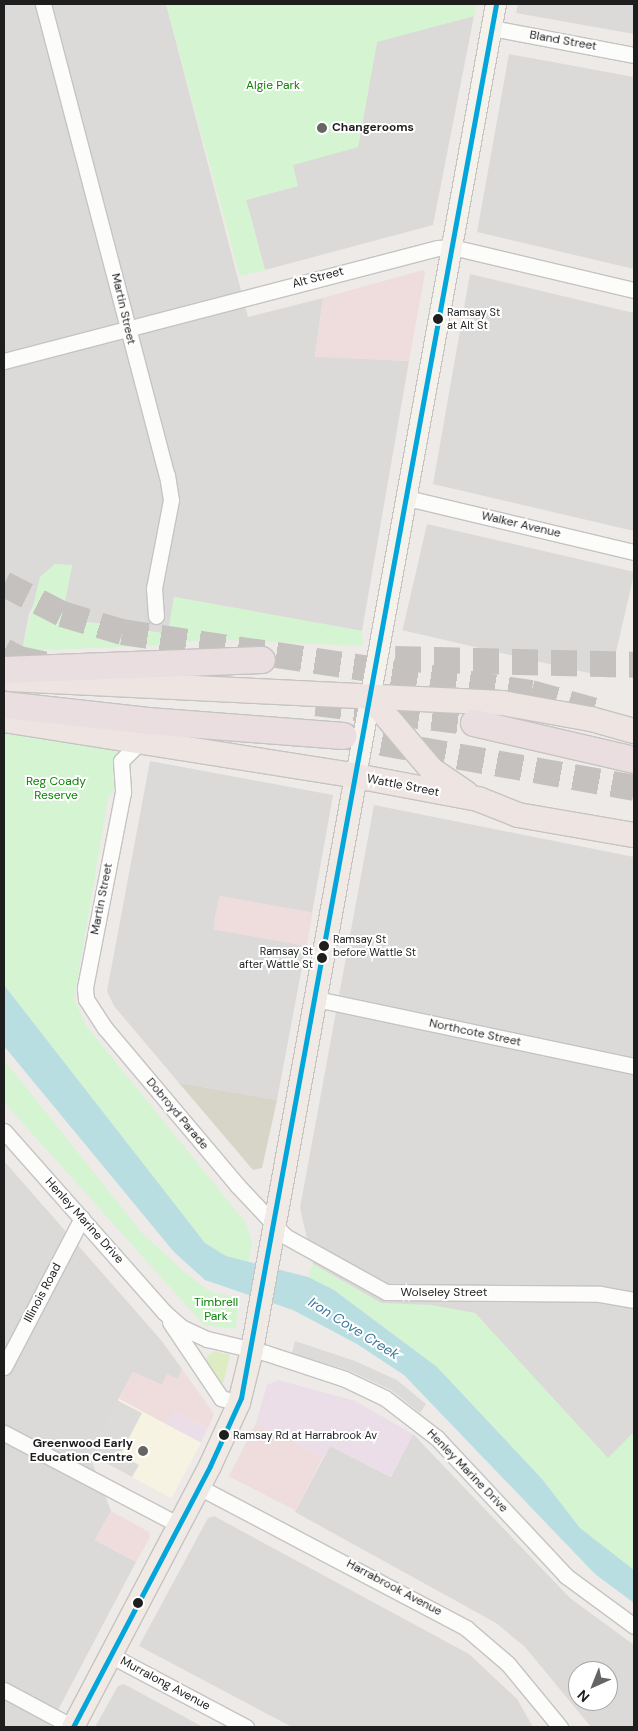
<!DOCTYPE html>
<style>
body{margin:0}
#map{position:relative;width:638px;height:1731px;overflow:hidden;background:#edeae7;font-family:"DM Sans",sans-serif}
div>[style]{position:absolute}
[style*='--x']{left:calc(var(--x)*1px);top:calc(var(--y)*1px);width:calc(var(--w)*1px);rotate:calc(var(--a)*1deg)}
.residential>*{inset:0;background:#dcdad8;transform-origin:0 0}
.commercial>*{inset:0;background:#efdddd;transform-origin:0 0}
.industrial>*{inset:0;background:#ebdee8;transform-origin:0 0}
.education>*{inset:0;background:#f7f3e2;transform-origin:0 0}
.construction>*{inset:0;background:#d7d4c8}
.grass>*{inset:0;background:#deecc4}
.park>*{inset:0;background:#d5f4d1}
.parking>*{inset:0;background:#dddbda}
.water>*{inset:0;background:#b8dee2}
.motorway-tunnel>*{height:26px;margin-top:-13px;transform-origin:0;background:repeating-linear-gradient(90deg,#c4c1bf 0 26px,transparent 0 39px)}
.roads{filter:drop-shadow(1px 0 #c5c4c3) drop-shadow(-1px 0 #c5c4c3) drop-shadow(0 1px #c5c4c3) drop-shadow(0 -1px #c5c4c3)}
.minor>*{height:15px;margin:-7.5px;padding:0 7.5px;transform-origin:7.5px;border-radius:7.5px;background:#fcfcfb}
.secondary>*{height:20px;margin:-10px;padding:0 10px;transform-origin:10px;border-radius:10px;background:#f4f2ea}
.primary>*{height:22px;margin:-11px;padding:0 11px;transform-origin:11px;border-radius:11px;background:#f1eae4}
.trunk>*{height:24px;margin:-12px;padding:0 12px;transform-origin:12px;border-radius:12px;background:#eee4e2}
.motorway>*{height:26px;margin:-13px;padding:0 13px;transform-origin:13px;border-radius:13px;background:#eadee1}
.bus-1>*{height:5px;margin:-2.5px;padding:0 2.5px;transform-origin:2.5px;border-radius:2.5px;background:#03a6da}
.dots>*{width:14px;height:14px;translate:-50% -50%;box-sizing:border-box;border:2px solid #fff;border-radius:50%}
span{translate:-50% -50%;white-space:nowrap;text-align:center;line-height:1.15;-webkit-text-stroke:4px #fff;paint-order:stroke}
.bus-label{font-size:11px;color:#1e1e1e}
.left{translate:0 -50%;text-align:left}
.right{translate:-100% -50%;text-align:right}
.street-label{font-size:12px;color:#1e1e1e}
.park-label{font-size:12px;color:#0b8306}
.poi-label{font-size:12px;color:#1e1e1e;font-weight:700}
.water-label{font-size:14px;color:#3e789b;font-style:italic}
.frame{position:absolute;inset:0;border:5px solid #1e1e1e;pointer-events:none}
.north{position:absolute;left:568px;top:1661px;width:50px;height:50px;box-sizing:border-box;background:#fff;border:1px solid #a5a5a5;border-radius:50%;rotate:224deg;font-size:14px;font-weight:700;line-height:20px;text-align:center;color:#1e1e1e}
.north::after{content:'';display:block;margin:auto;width:18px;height:22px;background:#666564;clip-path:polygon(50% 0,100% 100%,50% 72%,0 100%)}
</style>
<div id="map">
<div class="residential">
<div style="clip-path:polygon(4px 4px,166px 4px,248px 317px,323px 298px,315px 356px,409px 361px,362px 631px,174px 597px,168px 634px,61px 618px,72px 566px,55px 564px,29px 614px,22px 651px,4px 647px)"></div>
<div style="clip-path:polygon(518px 4px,634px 4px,634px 34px,516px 13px)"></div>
<div style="clip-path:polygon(474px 16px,433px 225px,265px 270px,246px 200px,297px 186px,292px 165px,358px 147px,377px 41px)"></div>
<div style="clip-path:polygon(509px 54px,634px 77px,634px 269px,477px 232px)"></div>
<div style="clip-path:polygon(470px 274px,634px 313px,634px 531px,433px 484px)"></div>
<div style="left:427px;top:524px;width:213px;height:109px;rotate:13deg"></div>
<div style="clip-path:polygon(150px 761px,333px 795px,312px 913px,220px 896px,215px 918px,214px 929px,306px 946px,277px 1100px,179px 1083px,114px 1006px,107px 991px)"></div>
<div style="clip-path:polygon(374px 805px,634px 857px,634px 1432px,608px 1459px,475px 1313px,381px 1303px,313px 1264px,300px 1208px)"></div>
<div style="clip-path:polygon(4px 1161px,161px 1340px,182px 1369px,178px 1379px,162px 1385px,133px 1372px,89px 1454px,111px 1511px,95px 1540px,136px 1562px,49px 1727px,4px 1727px)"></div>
<div style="clip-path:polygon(evenodd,413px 1434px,570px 1598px,634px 1645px,634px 1727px,591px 1727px,525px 1647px,496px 1623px,295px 1512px,330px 1446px,391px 1477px,413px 1434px,578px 1671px,608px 1671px,608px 1701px,578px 1701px,578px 1671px)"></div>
<div style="clip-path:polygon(214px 1516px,469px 1654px,517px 1699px,533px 1727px,292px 1727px,139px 1646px,208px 1518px)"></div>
<div style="clip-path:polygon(124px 1684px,203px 1727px,95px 1727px,118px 1686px)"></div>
</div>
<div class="commercial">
<div style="clip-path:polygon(423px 270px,425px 273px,409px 361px,315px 357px,323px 298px)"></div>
<div style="left:219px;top:896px;width:95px;height:34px;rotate:10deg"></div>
<div style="clip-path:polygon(182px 1369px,214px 1414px,208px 1428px,174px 1411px,167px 1425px,119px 1399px,133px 1372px,162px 1385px,167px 1374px,178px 1379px)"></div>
<div style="left:256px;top:1423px;width:75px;height:60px;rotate:27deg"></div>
<div style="clip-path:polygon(111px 1511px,149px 1532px,150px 1537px,136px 1562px,95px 1540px)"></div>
</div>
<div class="industrial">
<div style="clip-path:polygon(278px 1380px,355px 1401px,413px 1434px,391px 1477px,330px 1446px,323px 1457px,256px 1423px,267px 1385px)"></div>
<div style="left:174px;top:1411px;width:38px;height:16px;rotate:27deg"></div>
</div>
<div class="education">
<div style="left:119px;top:1399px;width:93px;height:63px;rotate:28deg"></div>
</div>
<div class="construction">
<div style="clip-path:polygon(179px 1083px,277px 1100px,262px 1168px,253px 1170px)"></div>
</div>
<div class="grass">
<div style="clip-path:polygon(214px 1351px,230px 1355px,223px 1384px,205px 1364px,207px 1357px)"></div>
</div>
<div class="park">
<div style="clip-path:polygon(166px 4px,476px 4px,474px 16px,377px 42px,358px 147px,293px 165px,298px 186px,246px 200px,265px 270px,240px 276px)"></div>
<div style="clip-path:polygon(55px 564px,72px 565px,62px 618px,168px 634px,174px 597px,362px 631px,363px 646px,209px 639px,162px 645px,22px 651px,40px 577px)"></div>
<div style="clip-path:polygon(4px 726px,121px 748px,112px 772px,116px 789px,108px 797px,74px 999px,87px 1027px,246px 1223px,252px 1243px,248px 1263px,226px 1256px,205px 1243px,4px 985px)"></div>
<div style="clip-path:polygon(4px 1060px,142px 1233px,183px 1271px,210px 1292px,238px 1297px,236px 1329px,204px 1325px,4px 1102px)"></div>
<div style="clip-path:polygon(313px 1264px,381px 1303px,431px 1305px,475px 1313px,608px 1458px,634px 1432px,634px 1570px,580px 1528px,542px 1479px,437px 1367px,334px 1290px,308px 1277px)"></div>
</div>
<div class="parking">
<div style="clip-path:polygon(295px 1341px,355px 1361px,397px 1380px,426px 1404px,420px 1413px,391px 1390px,350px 1371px,292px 1353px)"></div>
<div style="clip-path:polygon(117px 1400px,142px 1413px,120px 1455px,139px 1465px,132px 1477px,89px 1454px)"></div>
</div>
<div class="water">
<div style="clip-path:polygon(4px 985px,205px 1243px,226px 1256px,308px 1277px,334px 1290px,437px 1367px,542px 1479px,580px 1528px,634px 1570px,634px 1603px,595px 1574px,404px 1375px,357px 1344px,293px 1310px,205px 1280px,174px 1252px,4px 1046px)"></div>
</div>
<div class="motorway-tunnel">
<div style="--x:4;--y:584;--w:65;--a:27.3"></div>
<div style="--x:62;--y:614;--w:63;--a:16.7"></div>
<div style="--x:122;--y:632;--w:414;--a:8.5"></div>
<div style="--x:531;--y:693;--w:67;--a:15.5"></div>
<div style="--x:4;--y:651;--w:17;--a:28"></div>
<div style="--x:19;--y:659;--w:30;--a:12"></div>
<div style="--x:395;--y:659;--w:239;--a:1.4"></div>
<div style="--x:316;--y:703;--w:159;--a:7.2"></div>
<div style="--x:343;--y:736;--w:296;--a:10.1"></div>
</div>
<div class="roads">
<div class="minor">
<div style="--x:43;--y:4;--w:487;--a:75.3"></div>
<div style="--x:167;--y:475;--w:25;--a:81"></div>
<div style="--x:171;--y:500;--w:90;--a:100.9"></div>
<div style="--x:154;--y:588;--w:28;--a:86"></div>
<div style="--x:492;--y:28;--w:145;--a:10.8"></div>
<div style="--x:4;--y:361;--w:448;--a:-14.6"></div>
<div style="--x:438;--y:248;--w:14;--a:-4"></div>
<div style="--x:452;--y:247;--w:187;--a:13.3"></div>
<div style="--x:407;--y:498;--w:233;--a:13.4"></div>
<div style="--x:141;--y:741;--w:28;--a:135"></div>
<div style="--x:121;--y:761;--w:31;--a:86"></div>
<div style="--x:123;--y:792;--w:200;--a:101"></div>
<div style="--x:85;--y:988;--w:11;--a:85"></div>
<div style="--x:86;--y:999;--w:35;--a:57"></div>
<div style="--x:105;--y:1028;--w:205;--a:49.9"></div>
<div style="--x:237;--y:1185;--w:70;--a:46.7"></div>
<div style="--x:285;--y:1236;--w:115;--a:29"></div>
<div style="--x:386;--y:1292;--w:214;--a:0.5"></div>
<div style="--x:600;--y:1294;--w:35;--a:10"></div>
<div style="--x:316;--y:999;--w:325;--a:11.9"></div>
<div style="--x:4;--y:1131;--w:242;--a:48.5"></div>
<div style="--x:164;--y:1312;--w:23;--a:41"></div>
<div style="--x:181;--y:1327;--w:29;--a:25"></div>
<div style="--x:207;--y:1339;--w:61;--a:13.3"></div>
<div style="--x:266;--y:1353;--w:83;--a:18.2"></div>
<div style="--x:345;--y:1379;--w:44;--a:25.4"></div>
<div style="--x:385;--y:1398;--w:66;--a:37.6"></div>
<div style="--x:437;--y:1438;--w:189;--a:46.9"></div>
<div style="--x:566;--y:1576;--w:84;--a:36.3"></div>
<div style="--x:170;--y:1322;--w:92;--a:56.1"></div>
<div style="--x:221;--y:1398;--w:19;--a:16"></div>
<div style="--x:4;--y:1367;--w:168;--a:-62.4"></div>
<div style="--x:4;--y:1433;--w:198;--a:27.7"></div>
<div style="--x:199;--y:1487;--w:302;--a:27.8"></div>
<div style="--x:466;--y:1628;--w:55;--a:40.6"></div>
<div style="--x:508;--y:1664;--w:82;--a:50.5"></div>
<div style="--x:110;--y:1655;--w:154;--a:27.9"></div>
<div style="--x:4;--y:1690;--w:78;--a:28.2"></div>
</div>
<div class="secondary">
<div style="--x:356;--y:776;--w:785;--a:-79.72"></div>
</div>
<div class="primary">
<div style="--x:73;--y:1727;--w:295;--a:-62.3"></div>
<div style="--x:210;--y:1466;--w:69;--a:-65.3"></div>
<div style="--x:239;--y:1403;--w:55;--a:-76.2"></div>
<div style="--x:252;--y:1350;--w:583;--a:-79.73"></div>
</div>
<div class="trunk">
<div style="--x:10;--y:679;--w:493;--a:2.8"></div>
<div style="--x:502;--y:703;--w:90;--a:10.2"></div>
<div style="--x:591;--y:719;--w:45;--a:15.6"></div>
<div style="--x:370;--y:697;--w:96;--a:49.7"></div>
<div style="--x:432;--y:770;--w:41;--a:34.1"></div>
<div style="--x:4;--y:720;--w:356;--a:9"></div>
<div style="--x:356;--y:776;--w:124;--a:10.7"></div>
<div style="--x:478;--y:799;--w:43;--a:21.8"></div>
<div style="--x:518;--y:815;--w:118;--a:9.8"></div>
</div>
<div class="motorway">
<div style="--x:4;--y:670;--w:258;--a:-2.2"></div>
<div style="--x:4;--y:705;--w:145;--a:6.3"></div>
<div style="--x:148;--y:721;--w:196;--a:4.4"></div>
<div style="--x:474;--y:723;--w:164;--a:13"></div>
</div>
</div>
<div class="bus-1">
<div style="--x:73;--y:1727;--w:295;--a:-62.3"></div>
<div style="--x:210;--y:1466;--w:75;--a:-65.5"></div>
<div style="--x:241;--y:1398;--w:1417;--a:-79.63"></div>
</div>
<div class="dots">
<div style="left:322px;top:128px;background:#666564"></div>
<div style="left:438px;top:319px;background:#1e1e1e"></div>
<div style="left:324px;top:946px;background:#1e1e1e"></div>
<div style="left:322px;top:958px;background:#1e1e1e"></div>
<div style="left:224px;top:1435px;background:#1e1e1e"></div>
<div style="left:143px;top:1451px;background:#666564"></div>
<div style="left:138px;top:1603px;background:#1e1e1e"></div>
</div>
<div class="bus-label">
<span class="left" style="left:447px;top:319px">Ramsay St<br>at Alt St</span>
<span class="left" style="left:333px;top:946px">Ramsay St<br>before Wattle St</span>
<span class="right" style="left:313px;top:958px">Ramsay St<br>after Wattle St</span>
<span class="left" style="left:233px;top:1435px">Ramsay Rd at Harrabrook Av</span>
</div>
<div class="street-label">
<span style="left:563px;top:41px;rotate:10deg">Bland Street</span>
<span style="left:318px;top:278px;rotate:-15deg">Alt Street</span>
<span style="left:123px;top:309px;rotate:77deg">Martin Street</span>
<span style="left:521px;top:525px;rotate:13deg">Walker Avenue</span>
<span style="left:403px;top:786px;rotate:11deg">Wattle Street</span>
<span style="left:102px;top:899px;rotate:-79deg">Martin Street</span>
<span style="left:475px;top:1033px;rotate:12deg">Northcote Street</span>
<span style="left:177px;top:1114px;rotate:50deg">Dobroyd Parade</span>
<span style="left:84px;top:1221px;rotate:48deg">Henley Marine Drive</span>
<span style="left:43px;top:1293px;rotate:-62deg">Illinois Road</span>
<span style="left:444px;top:1293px">Wolseley Street</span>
<span style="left:467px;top:1471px;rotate:46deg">Henley Marine Drive</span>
<span style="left:394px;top:1588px;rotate:28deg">Harrabrook Avenue</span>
<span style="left:165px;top:1684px;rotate:28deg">Murralong Avenue</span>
</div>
<div class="park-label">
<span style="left:273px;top:86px">Algie Park</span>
<span style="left:56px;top:789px">Reg Coady<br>Reserve</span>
<span style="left:216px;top:1310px">Timbrell<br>Park</span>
</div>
<div class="poi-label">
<span class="left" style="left:332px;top:128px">Changerooms</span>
<span class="right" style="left:133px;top:1451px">Greenwood Early<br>Education Centre</span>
</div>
<div class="water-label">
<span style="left:354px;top:1328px;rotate:32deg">Iron Cove Creek</span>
</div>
<div class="frame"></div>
<div class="north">N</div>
</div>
